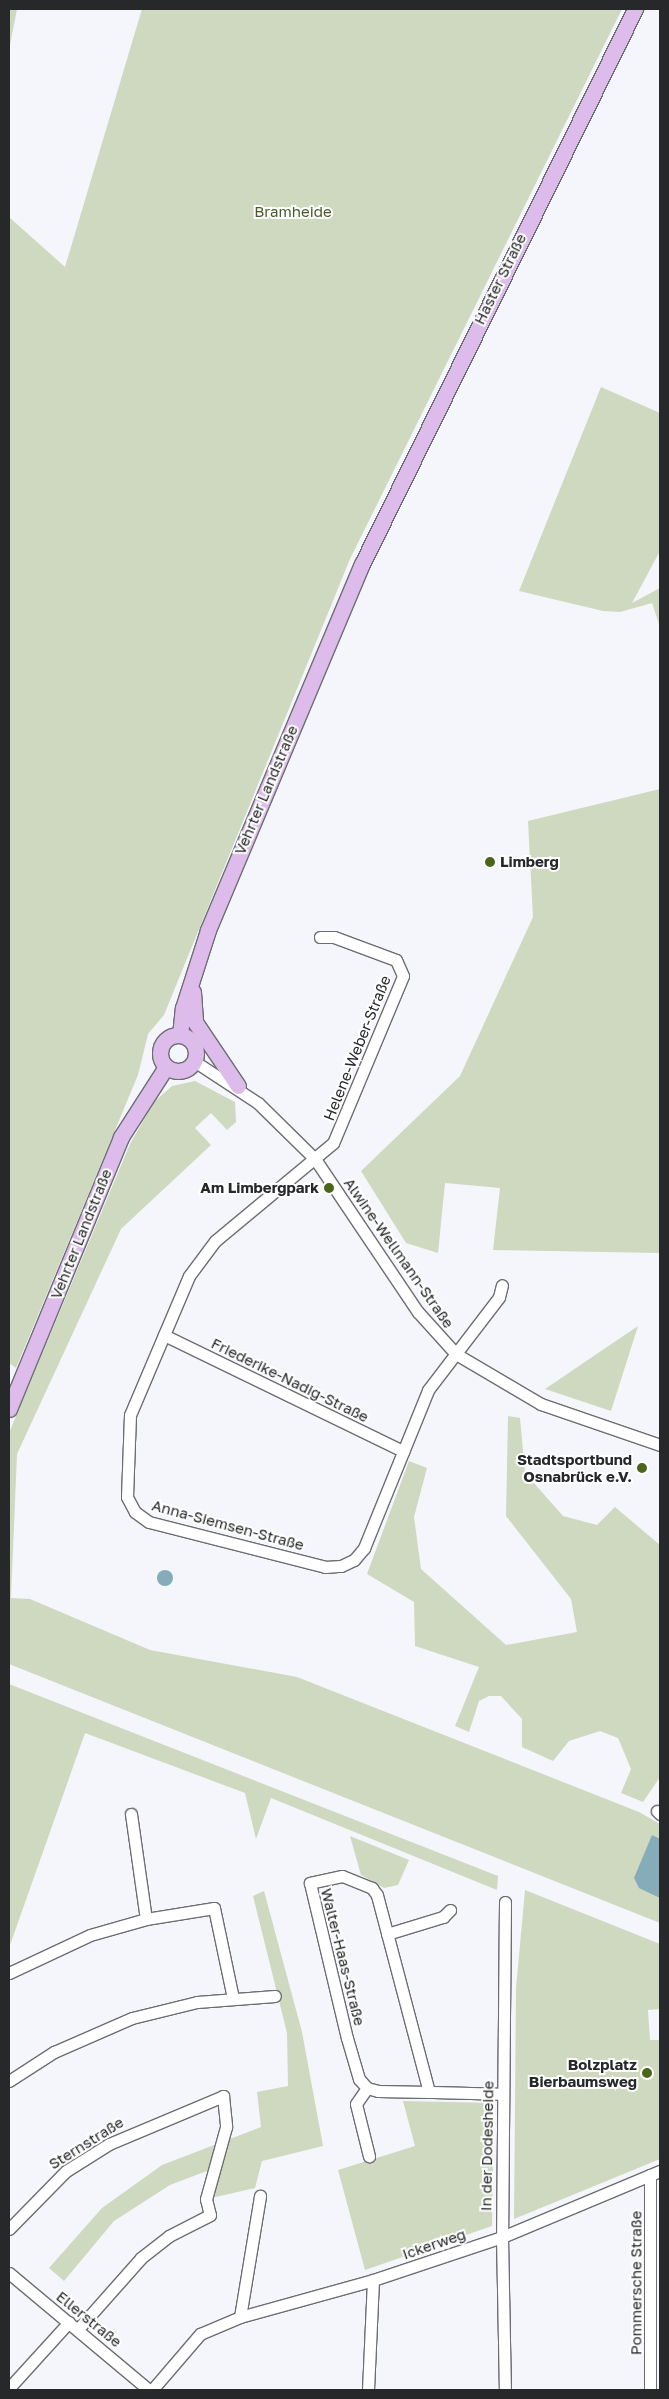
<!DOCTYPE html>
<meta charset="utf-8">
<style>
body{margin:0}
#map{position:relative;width:669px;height:2399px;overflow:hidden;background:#f4f6fb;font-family:"Golos Text",sans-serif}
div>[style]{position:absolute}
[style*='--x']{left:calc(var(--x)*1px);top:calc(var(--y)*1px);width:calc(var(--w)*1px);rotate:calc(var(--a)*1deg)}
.green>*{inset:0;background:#ced9c0}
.water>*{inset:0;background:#85acb8}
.round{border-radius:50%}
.roads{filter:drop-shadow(1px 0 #6d6e73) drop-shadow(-1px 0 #6d6e73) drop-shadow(0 1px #6d6e73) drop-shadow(0 -1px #6d6e73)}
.minor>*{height:11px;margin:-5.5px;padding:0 5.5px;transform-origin:5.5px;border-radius:5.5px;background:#fff}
.major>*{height:15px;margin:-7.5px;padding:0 7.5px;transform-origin:7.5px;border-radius:7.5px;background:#ddbceb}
.major>.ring{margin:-7.5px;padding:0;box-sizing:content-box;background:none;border:15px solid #ddbceb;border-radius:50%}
.dots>*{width:14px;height:14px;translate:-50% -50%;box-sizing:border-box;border:2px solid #fff;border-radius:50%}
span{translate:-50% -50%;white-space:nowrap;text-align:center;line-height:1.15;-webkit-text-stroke:4px #fff;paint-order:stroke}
.park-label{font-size:15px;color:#495b2b}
.street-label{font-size:15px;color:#27282a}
.poi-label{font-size:15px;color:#27282a;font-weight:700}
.left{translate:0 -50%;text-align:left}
.right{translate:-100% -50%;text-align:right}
.frame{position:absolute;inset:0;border:10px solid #27282a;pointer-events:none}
</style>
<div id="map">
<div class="green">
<div style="clip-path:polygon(9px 9px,17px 9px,9px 50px)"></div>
<div style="clip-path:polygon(142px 9px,622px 9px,350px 559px,164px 1015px,148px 1034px,138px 1075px,16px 1368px,9px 1363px,9px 217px,65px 267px)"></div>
<div style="clip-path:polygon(601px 387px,660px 413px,660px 551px,632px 603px,660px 588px,660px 627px,652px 603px,620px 612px,603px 611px,519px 591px)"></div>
<div style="clip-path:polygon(660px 789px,660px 1253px,493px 1250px,500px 1188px,445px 1183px,438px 1253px,406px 1243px,361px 1171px,460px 1076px,533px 917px,528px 821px)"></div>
<div style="clip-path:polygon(195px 1081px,235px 1102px,236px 1122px,227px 1130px,211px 1113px,195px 1128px,211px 1145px,121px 1229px,17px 1454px,11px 1598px,30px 1599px,150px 1650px,297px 1677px,639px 1812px,660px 1824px,660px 1923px,9px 1664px,9px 1433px,130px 1144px,154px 1102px,172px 1086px)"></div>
<div style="clip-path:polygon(638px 1326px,611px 1411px,545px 1389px)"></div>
<div style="clip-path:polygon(508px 1416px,520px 1418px,525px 1473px,563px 1516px,597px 1525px,615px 1507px,660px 1545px,660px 1777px,643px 1802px,621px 1793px,631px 1769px,618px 1738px,600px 1731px,569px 1741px,553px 1761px,522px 1747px,522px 1719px,501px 1696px,489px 1696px,479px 1701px,469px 1732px,455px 1726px,479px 1667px,415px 1646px,414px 1602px,367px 1574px,409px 1461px,427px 1468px,414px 1517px,421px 1569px,506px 1645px,577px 1632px,571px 1599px,506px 1516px)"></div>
<div style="clip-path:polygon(9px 1684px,498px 1876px,497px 1890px,271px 1798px,256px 1839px,245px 1793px,85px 1733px,9px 1948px)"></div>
<div style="clip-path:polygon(350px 1836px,409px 1860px,398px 1885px,384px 1888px,361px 1875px)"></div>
<div style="clip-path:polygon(525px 1890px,660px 1944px,660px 2009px,648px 2010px,650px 2040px,660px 2040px,660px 2159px,514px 2219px,516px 1988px)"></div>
<div style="clip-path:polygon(264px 1891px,302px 2032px,323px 2146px,262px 2161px,255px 2188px,207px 2199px,212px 2169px,170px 2185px,114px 2221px,64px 2281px,49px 2268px,102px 2208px,162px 2165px,261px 2127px,257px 2092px,288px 2086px,287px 2033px,253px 1896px)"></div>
<div style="clip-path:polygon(403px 2101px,494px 2103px,492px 2226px,365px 2270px,338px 2170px,415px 2146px)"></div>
</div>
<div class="water">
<div class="round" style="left:157px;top:1570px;width:16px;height:16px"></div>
<div style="clip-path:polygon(652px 1835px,660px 1839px,660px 1898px,639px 1888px,634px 1878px)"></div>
</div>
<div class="roads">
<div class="minor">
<div style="--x:320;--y:937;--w:14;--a:0"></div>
<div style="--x:334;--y:937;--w:66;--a:20.4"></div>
<div style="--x:396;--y:960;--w:17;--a:66"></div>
<div style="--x:403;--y:976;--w:181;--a:112.7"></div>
<div style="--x:333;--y:1143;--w:153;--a:140.3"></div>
<div style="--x:215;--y:1241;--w:44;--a:126.6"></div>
<div style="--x:189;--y:1276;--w:151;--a:113"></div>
<div style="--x:130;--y:1415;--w:82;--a:92.1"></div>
<div style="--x:127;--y:1497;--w:17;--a:62"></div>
<div style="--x:135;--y:1512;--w:17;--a:36"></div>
<div style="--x:149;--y:1522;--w:182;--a:14.3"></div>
<div style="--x:325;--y:1567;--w:16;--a:-4"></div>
<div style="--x:341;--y:1566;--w:14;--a:-25"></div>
<div style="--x:354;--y:1560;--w:16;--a:-50"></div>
<div style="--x:364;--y:1548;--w:170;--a:-67.9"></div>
<div style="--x:428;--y:1390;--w:117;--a:-52.6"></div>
<div style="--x:499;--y:1297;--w:12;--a:-76"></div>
<div style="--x:194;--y:1061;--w:77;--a:33.3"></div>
<div style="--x:258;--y:1103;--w:80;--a:44.5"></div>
<div style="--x:315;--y:1159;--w:184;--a:56.1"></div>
<div style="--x:418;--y:1312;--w:57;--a:47.9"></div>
<div style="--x:456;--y:1354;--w:99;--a:30.5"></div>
<div style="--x:541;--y:1404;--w:126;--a:19"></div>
<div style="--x:164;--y:1335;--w:266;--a:25.9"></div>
<div style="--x:657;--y:1811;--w:4;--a:45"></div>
<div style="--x:131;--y:1814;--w:106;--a:81.9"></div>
<div style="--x:505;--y:1902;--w:335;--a:90.5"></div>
<div style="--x:502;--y:2237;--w:153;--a:88.9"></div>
<div style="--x:387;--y:1934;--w:59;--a:-16.9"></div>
<div style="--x:443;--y:1917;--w:10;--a:-45"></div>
<div style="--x:9;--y:1973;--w:89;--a:-25.1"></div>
<div style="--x:90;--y:1935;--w:58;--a:-15.9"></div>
<div style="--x:146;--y:1919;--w:69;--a:-9.2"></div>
<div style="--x:214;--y:1908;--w:92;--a:78.1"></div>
<div style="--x:9;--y:2081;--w:54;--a:-32.8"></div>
<div style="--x:54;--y:2052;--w:85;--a:-23.6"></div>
<div style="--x:132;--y:2018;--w:67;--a:-13.8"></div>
<div style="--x:197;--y:2002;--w:78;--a:-4.4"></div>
<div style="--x:367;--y:2088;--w:19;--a:125"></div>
<div style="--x:356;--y:2104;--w:54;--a:76"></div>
<div style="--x:429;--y:2092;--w:204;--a:-104.8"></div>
<div style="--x:377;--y:1895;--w:9;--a:-126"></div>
<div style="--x:372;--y:1888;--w:32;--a:-158"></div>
<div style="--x:342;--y:1876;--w:33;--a:168"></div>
<div style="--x:310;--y:1883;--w:159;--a:76.6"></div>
<div style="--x:347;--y:2038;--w:43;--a:73.7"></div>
<div style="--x:359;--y:2079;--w:12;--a:48"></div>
<div style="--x:367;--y:2088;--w:11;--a:15"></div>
<div style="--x:378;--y:2091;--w:51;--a:1.1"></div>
<div style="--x:429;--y:2092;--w:74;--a:1.5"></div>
<div style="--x:9;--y:2229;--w:81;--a:-45.5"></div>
<div style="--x:66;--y:2171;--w:51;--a:-32.1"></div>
<div style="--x:109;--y:2144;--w:124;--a:-22.8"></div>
<div style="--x:223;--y:2096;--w:31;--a:84"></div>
<div style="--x:226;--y:2127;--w:75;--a:105.5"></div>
<div style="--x:206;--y:2199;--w:16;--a:76"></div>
<div style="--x:210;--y:2215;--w:46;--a:152.9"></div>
<div style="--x:169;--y:2236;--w:36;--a:142"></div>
<div style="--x:141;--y:2258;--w:95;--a:131.6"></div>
<div style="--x:9;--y:2273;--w:182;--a:39.9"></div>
<div style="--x:240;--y:2317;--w:123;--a:-80.6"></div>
<div style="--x:9;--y:2388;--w:89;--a:-47.7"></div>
<div style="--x:152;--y:2390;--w:74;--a:-49.4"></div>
<div style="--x:200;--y:2334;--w:43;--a:-23"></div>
<div style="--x:240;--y:2317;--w:138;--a:-15.5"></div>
<div style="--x:373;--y:2280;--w:136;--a:-18.4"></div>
<div style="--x:502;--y:2237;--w:171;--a:-22.7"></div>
<div style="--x:368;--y:2390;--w:110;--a:-87.4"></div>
<div style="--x:650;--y:2390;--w:215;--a:-90"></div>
</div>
<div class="major">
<div style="--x:193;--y:992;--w:30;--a:86"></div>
<div style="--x:195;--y:1022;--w:77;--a:56.1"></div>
<div class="ring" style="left:160px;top:1035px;width:21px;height:21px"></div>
<div style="--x:180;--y:1035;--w:27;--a:-84"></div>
<div style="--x:183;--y:1008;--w:82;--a:-72.2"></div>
<div style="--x:208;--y:930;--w:397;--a:-67.2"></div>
<div style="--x:362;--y:564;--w:619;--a:-63.81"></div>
<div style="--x:9;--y:1409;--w:294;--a:-67.6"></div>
<div style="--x:121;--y:1137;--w:83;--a:-57.3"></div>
</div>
</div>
<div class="dots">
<div style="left:490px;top:862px;background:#4a6618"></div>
<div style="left:329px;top:1188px;background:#4a6618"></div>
<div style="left:642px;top:1468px;background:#4a6618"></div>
<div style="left:647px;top:2073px;background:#4a6618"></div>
</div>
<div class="park-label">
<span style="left:293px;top:212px">Bramheide</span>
</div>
<div class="street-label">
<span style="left:500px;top:279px;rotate:-64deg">Haster Straße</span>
<span style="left:266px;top:790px;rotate:-67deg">Vehrter Landstraße</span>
<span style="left:357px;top:1048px;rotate:-68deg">Helene-Weber-Straße</span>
<span style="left:81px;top:1234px;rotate:-68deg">Vehrter Landstraße</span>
<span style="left:399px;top:1253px;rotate:55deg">Alwine-Wellmann-Straße</span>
<span style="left:290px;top:1380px;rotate:26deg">Friederike-Nadig-Straße</span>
<span style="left:228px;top:1525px;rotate:15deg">Anna-Siemsen-Straße</span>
<span style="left:343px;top:1957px;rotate:76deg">Walter-Haas-Straße</span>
<span style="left:86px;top:2143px;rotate:-32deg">Sternstraße</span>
<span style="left:487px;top:2146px;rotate:-89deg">In der Dodesheide</span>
<span style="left:434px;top:2244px;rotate:-19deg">Ickerweg</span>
<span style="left:636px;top:2283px;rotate:-90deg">Pommersche Straße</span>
<span style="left:89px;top:2319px;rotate:39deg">Ellerstraße</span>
</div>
<div class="poi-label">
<span class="left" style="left:500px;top:862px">Limberg</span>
<span class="right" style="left:319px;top:1188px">Am Limbergpark</span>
<span class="right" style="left:632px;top:1468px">Stadtsportbund<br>Osnabrück e.V.</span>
<span class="right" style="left:637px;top:2073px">Bolzplatz<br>Bierbaumsweg</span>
</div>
<div class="frame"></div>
</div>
